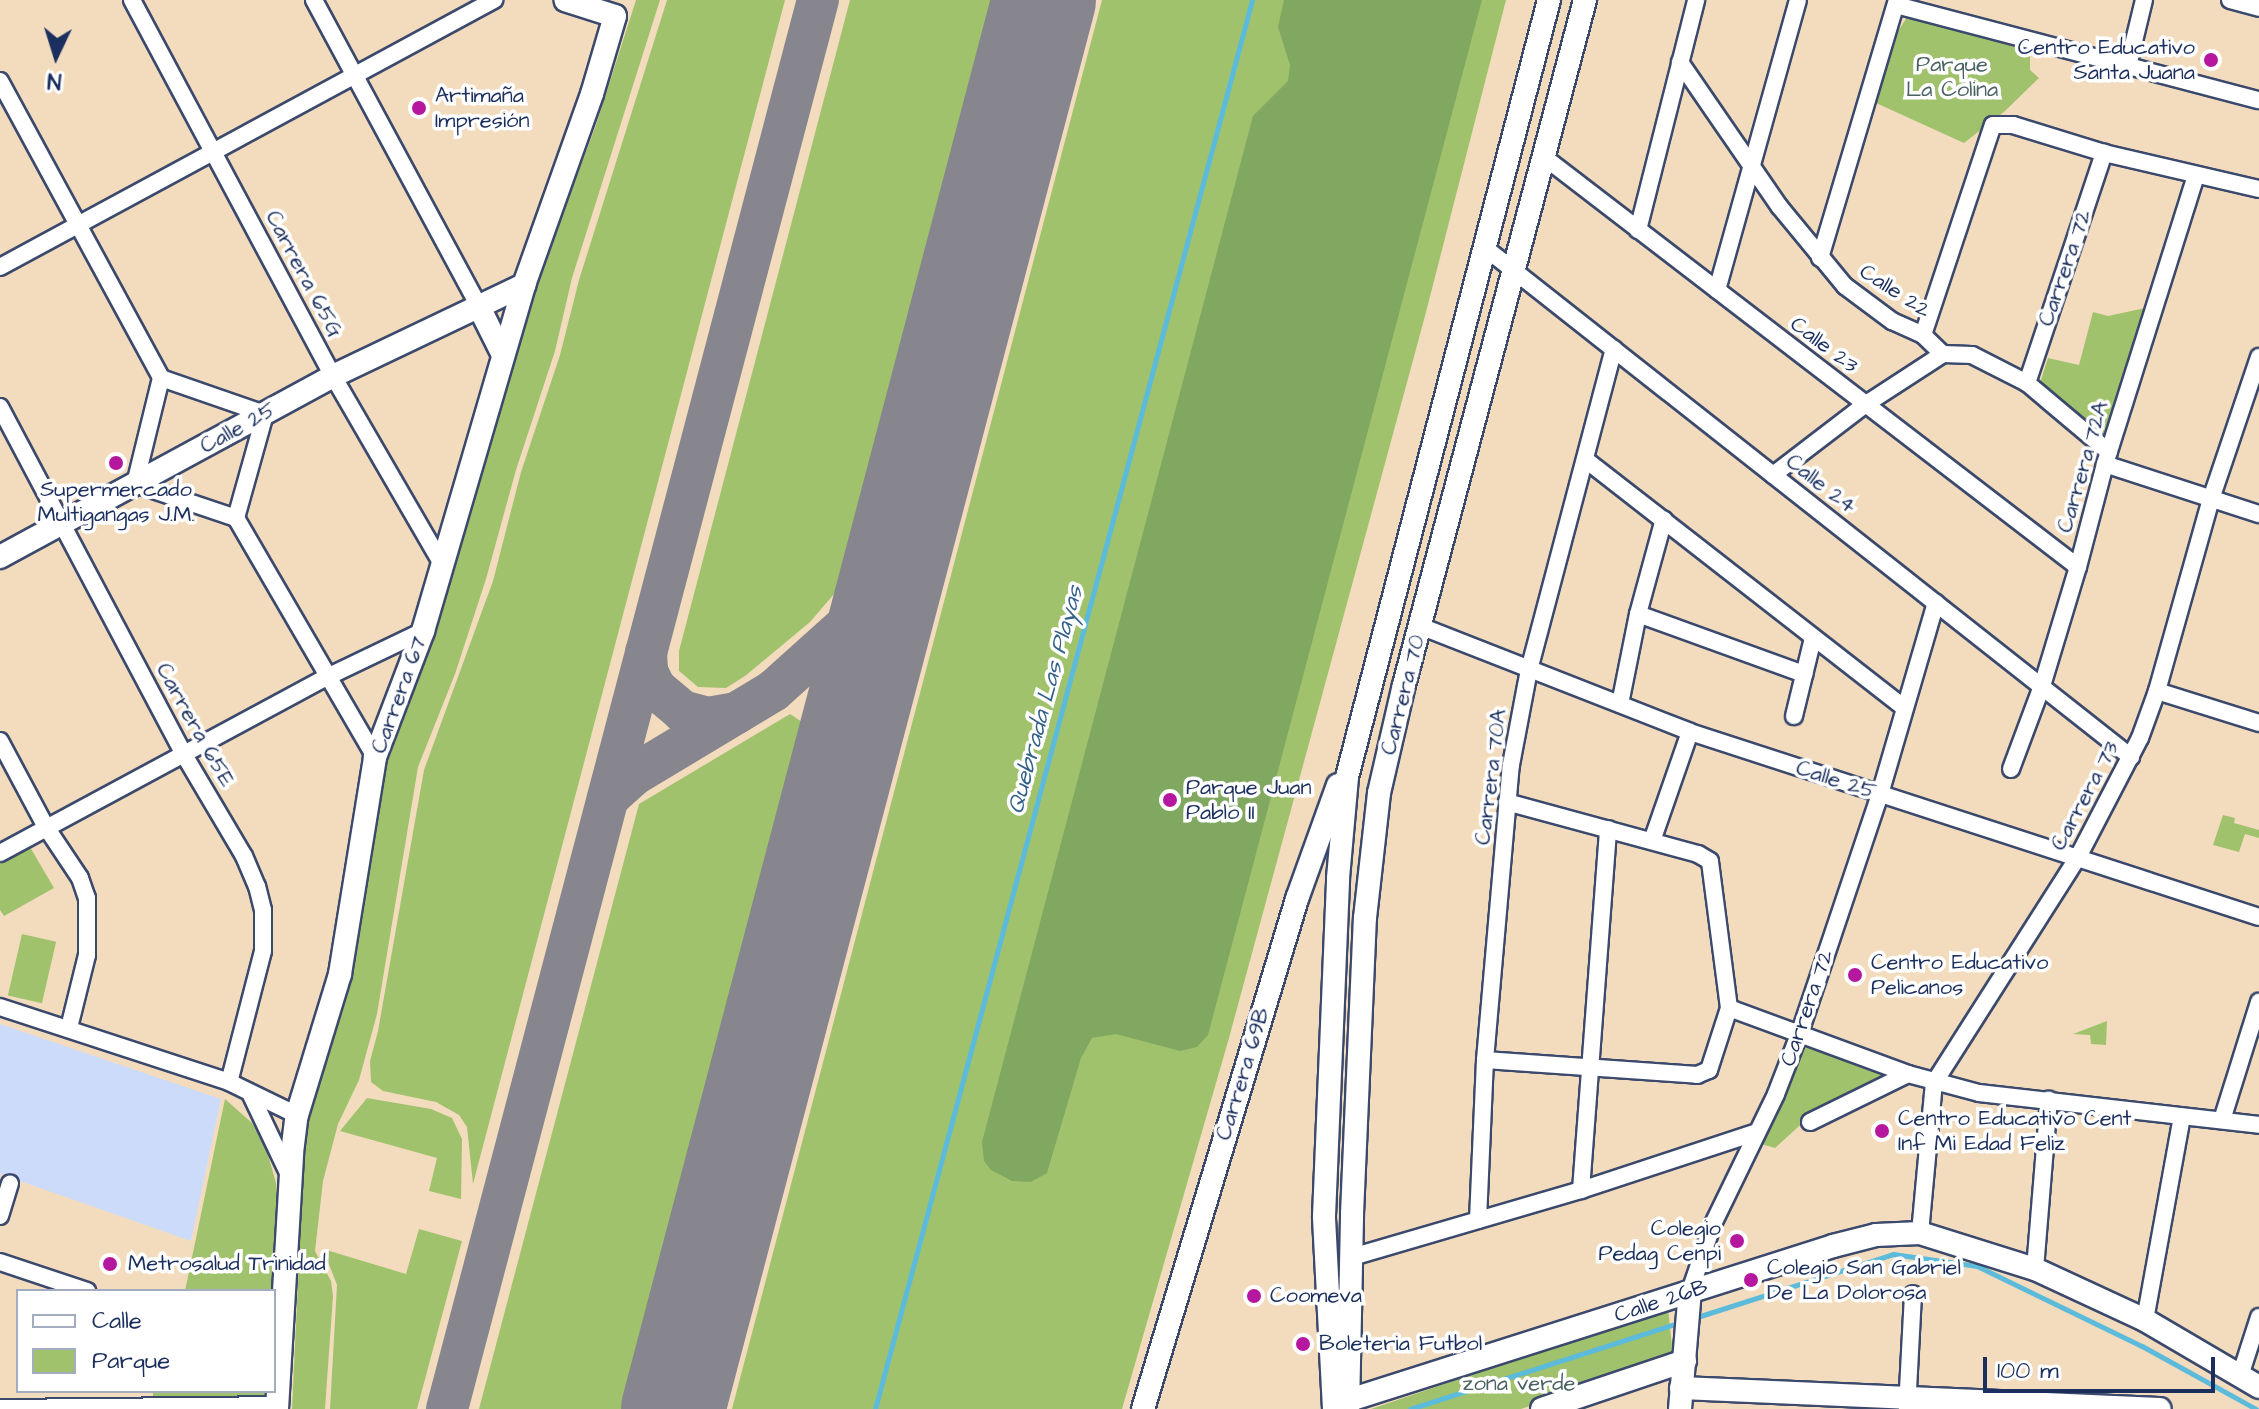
<!DOCTYPE html>
<meta charset="utf-8">
<style>
body{margin:0}
#map{position:relative;width:2259px;height:1409px;overflow:hidden;background:#f3dcbe;font-family:"Architects Daughter",sans-serif}
div>[style]{position:absolute}
[style*='--x']{left:calc(var(--x)*1px);top:calc(var(--y)*1px);width:calc(var(--w)*1px);rotate:calc(var(--a)*1deg)}
.built>*{inset:0;background:#cddbfa}
.green>*{inset:0;background:#a0c26c;transform-origin:0 0}
.forest>*{inset:0;background:#80a860}
.stream>*{height:5px;margin:-2.5px;padding:0 2.5px;transform-origin:2.5px;border-radius:2.5px;background:#5cbbda}
.taxiway>*{height:42px;margin:-21px;padding:0 21px;transform-origin:21px;border-radius:21px;background:#87868e}
.runway>*{height:104px;margin:-52px;padding:0 52px;transform-origin:52px;border-radius:52px;background:#87868e}
.roads{filter:drop-shadow(2px 0 #3b496c) drop-shadow(-2px 0 #3b496c) drop-shadow(0 2px #3b496c) drop-shadow(0 -2px #3b496c)}
.street>*{height:16px;margin:-8px;padding:0 8px;transform-origin:8px;border-radius:8px;background:#fff}
.secondary>*{height:22px;margin:-11px;padding:0 11px;transform-origin:11px;border-radius:11px;background:#fff}
.dots>*{width:22px;height:22px;translate:-50% -50%;box-sizing:border-box;border:4px solid #fff;border-radius:50%}
span{translate:-50% -50%;white-space:nowrap;text-align:center;line-height:1.15;-webkit-text-stroke:7px #fff;paint-order:stroke}
.poi-label{font-size:22px;color:#1b2f5e}
.right{translate:-100% -50%;text-align:right}
.left{translate:0 -50%;text-align:left}
.park-label{font-size:22px;color:#4a6263}
.street-label{font-size:22px;color:#1b2f5e}
.water-label{font-size:24px;color:#326089;font-style:italic}
.legend{position:absolute;left:16px;top:1289px;width:260px;height:104px;box-sizing:border-box;background:#fff;border:2px solid #a4acbf;margin:0;padding:10px 14px;list-style:none;font-size:24px;color:#1b2f5e}
.legend li{display:flex;align-items:center;gap:16px;height:40px}
.legend b{width:40px;border:2px solid #a4acbf}
.north{position:absolute;left:16px;top:16px;width:80px;height:80px;-webkit-text-stroke:6px #fff;paint-order:stroke;rotate:184deg;font-size:22px;font-weight:700;line-height:32px;text-align:center;color:#1b2f5e}
.north::after{content:'';display:block;margin:auto;width:28px;height:36px;background:#1b2f5e;clip-path:polygon(50% 0,100% 100%,50% 72%,0 100%)}
.scale{position:absolute;left:1983px;top:1357px;width:232px;height:36px;box-sizing:border-box;border:4px solid #1b2f5e;border-top:0;padding-left:10px;font-size:24px;line-height:28px;white-space:nowrap;color:#1b2f5e;-webkit-text-stroke:6px #fff;paint-order:stroke}
</style>
<div id="map">
<div class="built">
<div style="clip-path:polygon(0 1024px,221px 1099px,191px 1241px,0 1174px)"></div>
</div>
<div class="green">
<div style="clip-path:polygon(636px 0,660px 0,572px 278px,555px 351px,516px 470px,486px 579px,455px 674px,418px 767px,377px 1014px,359px 1080px,338px 1124px,323px 1181px,315px 1251px,331px 1281px,333px 1296px,325px 1409px,292px 1409px,305px 1134px,358px 943px,385px 763px,435px 630px,532px 296px,596px 125px)"></div>
<div style="clip-path:polygon(667px 0,785px 0,473px 1184px,467px 1127px,459px 1115px,436px 1102px,383px 1091px,371px 1082px,370px 1061px,378px 1031px,424px 770px,493px 581px,521px 472px,560px 355px,579px 280px)"></div>
<div style="clip-path:polygon(850px 0,994px 0,841px 586px,810px 622px,745px 676px,726px 688px,698px 687px,679px 671px,679px 651px)"></div>
<div style="clip-path:polygon(1102px 0,1506px 0,1425px 316px,1229px 1038px,1122px 1409px,732px 1409px)"></div>
<div style="clip-path:polygon(1912px 9px,2013px 35px,2030px 49px,2030px 70px,2039px 78px,2005px 111px,1964px 143px,1876px 103px,1873px 100px,1884px 54px)"></div>
<div style="clip-path:polygon(2150px 307px,2109px 441px,2039px 386px,2048px 358px,2079px 365px,2093px 312px,2108px 316px)"></div>
<div style="clip-path:polygon(790px 714px,802px 722px,803px 731px,627px 1409px,479px 1409px,639px 804px)"></div>
<div style="clip-path:polygon(2223px 815px,2235px 818px,2234px 823px,2259px 830px,2259px 838px,2245px 834px,2239px 852px,2213px 845px)"></div>
<div style="clip-path:polygon(30px 847px,54px 888px,4px 916px,0 910px,0 864px)"></div>
<div style="left:22px;top:934px;width:35px;height:63px;rotate:13deg"></div>
<div style="clip-path:polygon(2107px 1021px,2106px 1045px,2091px 1044px,2090px 1035px,2073px 1034px)"></div>
<div style="clip-path:polygon(1805px 1037px,1884px 1076px,1820px 1107px,1775px 1148px,1761px 1144px)"></div>
<div style="clip-path:polygon(367px 1098px,431px 1109px,452px 1118px,462px 1139px,461px 1199px,429px 1191px,437px 1158px,340px 1131px)"></div>
<div style="clip-path:polygon(225px 1099px,252px 1123px,266px 1148px,276px 1183px,280px 1209px,274px 1291px,185px 1291px)"></div>
<div style="clip-path:polygon(419px 1229px,462px 1241px,417px 1409px,330px 1409px,337px 1285px,323px 1249px,406px 1274px)"></div>
<div style="clip-path:polygon(1668px 1308px,1673px 1356px,1521px 1409px,1371px 1409px)"></div>
<div style="clip-path:polygon(153px 1391px,269px 1391px,269px 1401px,153px 1397px)"></div>
</div>
<div class="forest">
<div style="clip-path:polygon(1284px 0,1482px 0,1208px 1035px,1197px 1047px,1180px 1051px,1116px 1034px,1092px 1038px,1081px 1058px,1047px 1173px,1031px 1182px,1012px 1181px,991px 1170px,984px 1161px,982px 1142px,1253px 116px,1288px 81px,1290px 65px,1278px 27px)"></div>
</div>
<div class="stream">
<div style="--x:1694;--y:1318;--w:209;--a:-17.8"></div>
<div style="--x:1893;--y:1254;--w:85;--a:8.1"></div>
<div style="--x:1977;--y:1266;--w:183;--a:25.9"></div>
<div style="--x:2142;--y:1346;--w:130;--a:28.9"></div>
<div style="--x:875;--y:1409;--w:1459;--a:-75.02"></div>
<div style="--x:1410;--y:1409;--w:285;--a:-17.8"></div>
</div>
<div class="taxiway">
<div style="--x:646;--y:652;--w:19;--a:87"></div>
<div style="--x:647;--y:671;--w:19;--a:65"></div>
<div style="--x:655;--y:688;--w:35;--a:40"></div>
<div style="--x:682;--y:711;--w:27;--a:15"></div>
<div style="--x:708;--y:718;--w:29;--a:-10"></div>
<div style="--x:608;--y:798;--w:36;--a:-42"></div>
<div style="--x:635;--y:774;--w:161;--a:-31"></div>
<div style="--x:773;--y:691;--w:157;--a:-41.9"></div>
<div style="--x:447;--y:1409;--w:1457;--a:-75.25"></div>
</div>
<div class="runway">
<div style="--x:673;--y:1409;--w:1457;--a:-75.25"></div>
</div>
<div class="roads">
<div class="street">
<div style="--x:132;--y:0;--w:426;--a:61.9"></div>
<div style="--x:333;--y:376;--w:220;--a:59.9"></div>
<div style="--x:314;--y:0;--w:346;--a:61.7"></div>
<div style="--x:2230;--y:0;--w:30;--a:15"></div>
<div style="--x:1896;--y:5;--w:375;--a:14.7"></div>
<div style="--x:1680;--y:62;--w:175;--a:55.5"></div>
<div style="--x:1779;--y:206;--w:104;--a:50.5"></div>
<div style="--x:1845;--y:286;--w:59;--a:36.7"></div>
<div style="--x:1892;--y:321;--w:34;--a:24"></div>
<div style="--x:1923;--y:335;--w:28;--a:44"></div>
<div style="--x:1943;--y:354;--w:29;--a:2"></div>
<div style="--x:1972;--y:355;--w:62;--a:27"></div>
<div style="--x:2027;--y:383;--w:107;--a:40.1"></div>
<div style="--x:2128;--y:66;--w:68;--a:-76.4"></div>
<div style="--x:0;--y:81;--w:338;--a:61.5"></div>
<div style="--x:161;--y:378;--w:109;--a:103.8"></div>
<div style="--x:135;--y:484;--w:107;--a:18.6"></div>
<div style="--x:236;--y:518;--w:276;--a:59.8"></div>
<div style="--x:1544;--y:157;--w:673;--a:37.52"></div>
<div style="--x:1638;--y:230;--w:237;--a:-75.8"></div>
<div style="--x:1484;--y:247;--w:824;--a:38.25"></div>
<div style="--x:1820;--y:258;--w:269;--a:-73.4"></div>
<div style="--x:0;--y:267;--w:562;--a:-28.39"></div>
<div style="--x:1717;--y:290;--w:301;--a:-74.4"></div>
<div style="--x:1923;--y:335;--w:221;--a:-71.6"></div>
<div style="--x:1993;--y:125;--w:20;--a:0"></div>
<div style="--x:2013;--y:125;--w:95;--a:17.1"></div>
<div style="--x:2104;--y:153;--w:159;--a:13.1"></div>
<div style="--x:161;--y:378;--w:110;--a:19.1"></div>
<div style="--x:265;--y:414;--w:108;--a:105.6"></div>
<div style="--x:2027;--y:383;--w:243;--a:-71.5"></div>
<div style="--x:0;--y:407;--w:391;--a:62.1"></div>
<div style="--x:183;--y:753;--w:120;--a:59.4"></div>
<div style="--x:244;--y:856;--w:33;--a:67"></div>
<div style="--x:257;--y:886;--w:25;--a:76"></div>
<div style="--x:263;--y:910;--w:41;--a:90"></div>
<div style="--x:263;--y:951;--w:135;--a:104.5"></div>
<div style="--x:1586;--y:460;--w:402;--a:37.9"></div>
<div style="--x:2105;--y:464;--w:162;--a:18"></div>
<div style="--x:1773;--y:475;--w:117;--a:-37.4"></div>
<div style="--x:1866;--y:404;--w:92;--a:-33"></div>
<div style="--x:1638;--y:614;--w:177;--a:19.9"></div>
<div style="--x:1420;--y:626;--w:290;--a:21.4"></div>
<div style="--x:1690;--y:732;--w:598;--a:18.01"></div>
<div style="--x:2157;--y:691;--w:107;--a:17.4"></div>
<div style="--x:1620;--y:704;--w:92;--a:-78.7"></div>
<div style="--x:1638;--y:614;--w:98;--a:-74.7"></div>
<div style="--x:1794;--y:716;--w:80;--a:-76.3"></div>
<div style="--x:0;--y:741;--w:98;--a:61.9"></div>
<div style="--x:46;--y:827;--w:61;--a:56.3"></div>
<div style="--x:80;--y:878;--w:21;--a:71"></div>
<div style="--x:87;--y:898;--w:57;--a:90"></div>
<div style="--x:87;--y:955;--w:75;--a:103.9"></div>
<div style="--x:2011;--y:769;--w:89;--a:-69.5"></div>
<div style="--x:2042;--y:686;--w:124;--a:-73.2"></div>
<div style="--x:2078;--y:567;--w:106;--a:-75.3"></div>
<div style="--x:2105;--y:464;--w:302;--a:-72.5"></div>
<div style="--x:1652;--y:841;--w:115;--a:-70.8"></div>
<div style="--x:0;--y:853;--w:371;--a:-28.3"></div>
<div style="--x:327;--y:677;--w:106;--a:-25.6"></div>
<div style="--x:0;--y:1007;--w:241;--a:18.1"></div>
<div style="--x:229;--y:1082;--w:76;--a:25.9"></div>
<div style="--x:1729;--y:1008;--w:191;--a:20.2"></div>
<div style="--x:1908;--y:1074;--w:73;--a:15"></div>
<div style="--x:1979;--y:1093;--w:282;--a:6.5"></div>
<div style="--x:1485;--y:1060;--w:213;--a:4"></div>
<div style="--x:1697;--y:1075;--w:13;--a:-23"></div>
<div style="--x:1709;--y:1070;--w:65;--a:-72.1"></div>
<div style="--x:1729;--y:1008;--w:148;--a:-97.4"></div>
<div style="--x:1710;--y:861;--w:14;--a:-150"></div>
<div style="--x:1698;--y:854;--w:198;--a:-164.8"></div>
<div style="--x:251;--y:1095;--w:89;--a:64.6"></div>
<div style="--x:2222;--y:1120;--w:124;--a:-72.6"></div>
<div style="--x:1810;--y:1122;--w:109;--a:-26.1"></div>
<div style="--x:1581;--y:1190;--w:362;--a:-85.7"></div>
<div style="--x:0;--y:1216;--w:34;--a:-73"></div>
<div style="--x:1478;--y:1220;--w:160;--a:-87.5"></div>
<div style="--x:1485;--y:1060;--w:296;--a:-85"></div>
<div style="--x:1511;--y:765;--w:97;--a:-79.3"></div>
<div style="--x:1529;--y:670;--w:332;--a:-75.2"></div>
<div style="--x:1920;--y:1233;--w:151;--a:-84.7"></div>
<div style="--x:1934;--y:1083;--w:268;--a:-57.5"></div>
<div style="--x:2078;--y:857;--w:134;--a:-62.5"></div>
<div style="--x:2140;--y:738;--w:50;--a:-70.1"></div>
<div style="--x:2157;--y:691;--w:199;--a:-74.3"></div>
<div style="--x:2211;--y:499;--w:150;--a:-71.3"></div>
<div style="--x:1352;--y:1257;--w:239;--a:-16.3"></div>
<div style="--x:1581;--y:1190;--w:185;--a:-18.2"></div>
<div style="--x:0;--y:1262;--w:92;--a:18.4"></div>
<div style="--x:2035;--y:1269;--w:170;--a:-85.3"></div>
<div style="--x:1690;--y:1291;--w:71;--a:-71.1"></div>
<div style="--x:1713;--y:1224;--w:144;--a:-64.1"></div>
<div style="--x:1776;--y:1094;--w:66;--a:-68.8"></div>
<div style="--x:1800;--y:1032;--w:251;--a:-71.4"></div>
<div style="--x:1880;--y:794;--w:199;--a:-73.7"></div>
<div style="--x:2145;--y:1320;--w:206;--a:-79.7"></div>
<div style="--x:2240;--y:1376;--w:62;--a:-72.1"></div>
<div style="--x:0;--y:1408;--w:277;--a:-0.6"></div>
<div style="--x:1907;--y:1409;--w:115;--a:-87"></div>
</div>
<div class="secondary">
<div style="--x:478;--y:305;--w:56;--a:63.4"></div>
<div style="--x:0;--y:557;--w:379;--a:-28.5"></div>
<div style="--x:333;--y:376;--w:212;--a:-25.5"></div>
<div style="--x:1681;--y:1388;--w:479;--a:2.5"></div>
<div style="--x:1337;--y:1404;--w:521;--a:-17.67"></div>
<div style="--x:1833;--y:1246;--w:44;--a:-14.3"></div>
<div style="--x:1876;--y:1235;--w:44;--a:-2.6"></div>
<div style="--x:1920;--y:1233;--w:121;--a:17.4"></div>
<div style="--x:2035;--y:1269;--w:121;--a:24.9"></div>
<div style="--x:2145;--y:1320;--w:132;--a:30.4"></div>
<div style="--x:277;--y:1409;--w:256;--a:-86.6"></div>
<div style="--x:292;--y:1153;--w:38;--a:-83"></div>
<div style="--x:297;--y:1115;--w:147;--a:-73"></div>
<div style="--x:340;--y:974;--w:220;--a:-80.8"></div>
<div style="--x:375;--y:757;--w:135;--a:-69.1"></div>
<div style="--x:423;--y:631;--w:360;--a:-73.7"></div>
<div style="--x:524;--y:285;--w:203;--a:-70.4"></div>
<div style="--x:592;--y:94;--w:81;--a:-73.6"></div>
<div style="--x:615;--y:16;--w:52;--a:-162.3"></div>
<div style="--x:1143;--y:1409;--w:533;--a:-73.2"></div>
<div style="--x:1297;--y:899;--w:121;--a:-70.2"></div>
<div style="--x:1334;--y:1409;--w:193;--a:-93"></div>
<div style="--x:1324;--y:1216;--w:338;--a:-87.6"></div>
<div style="--x:1338;--y:878;--w:101;--a:-84.9"></div>
<div style="--x:1347;--y:777;--w:803;--a:-75.43"></div>
<div style="--x:1348;--y:1409;--w:195;--a:-88.8"></div>
<div style="--x:1352;--y:1214;--w:296;--a:-87.5"></div>
<div style="--x:1365;--y:918;--w:126;--a:-83.6"></div>
<div style="--x:1379;--y:793;--w:111;--a:-77"></div>
<div style="--x:1404;--y:685;--w:709;--a:-75.2"></div>
<div style="--x:1542;--y:1409;--w:151;--a:-18.6"></div>
<div style="--x:1680;--y:1409;--w:118;--a:-85.2"></div>
</div>
</div>
<div class="dots">
<div style="left:2211px;top:60px;background:#b5179e"></div>
<div style="left:419px;top:108px;background:#b5179e"></div>
<div style="left:116px;top:463px;background:#b5179e"></div>
<div style="left:1170px;top:800px;background:#b5179e"></div>
<div style="left:1855px;top:975px;background:#b5179e"></div>
<div style="left:1882px;top:1131px;background:#b5179e"></div>
<div style="left:1737px;top:1241px;background:#b5179e"></div>
<div style="left:110px;top:1264px;background:#b5179e"></div>
<div style="left:1751px;top:1280px;background:#b5179e"></div>
<div style="left:1254px;top:1296px;background:#b5179e"></div>
<div style="left:1303px;top:1344px;background:#b5179e"></div>
</div>
<div class="poi-label">
<span class="right" style="left:2195px;top:60px">Centro Educativo<br>Santa Juana</span>
<span class="left" style="left:435px;top:108px">Artimaña<br>Impresión</span>
<span style="left:116px;top:502px">Supermercado<br>Multigangas J.M.</span>
<span class="left" style="left:1186px;top:800px">Parque Juan<br>Pablo II</span>
<span class="left" style="left:1871px;top:975px">Centro Educativo<br>Pelicanos</span>
<span class="left" style="left:1898px;top:1131px">Centro Educativo Cent<br>Inf Mi Edad Feliz</span>
<span class="right" style="left:1721px;top:1241px">Colegio<br>Pedag Cenpi</span>
<span class="left" style="left:128px;top:1264px">Metrosalud Trinidad</span>
<span class="left" style="left:1767px;top:1280px">Colegio San Gabriel<br>De La Dolorosa</span>
<span class="left" style="left:1270px;top:1296px">Coomeva</span>
<span class="left" style="left:1319px;top:1344px">Boleteria Futbol</span>
</div>
<div class="park-label">
<span style="left:1952px;top:77px">Parque<br>La Colina</span>
<span style="left:1519px;top:1384px">zona verde</span>
</div>
<div class="street-label">
<span style="left:2065px;top:268px;rotate:-71deg">Carrera 72</span>
<span style="left:304px;top:274px;rotate:62deg">Carrera 65G</span>
<span style="left:1895px;top:291px;rotate:33deg">Calle 22</span>
<span style="left:1824px;top:345px;rotate:37deg">Calle 23</span>
<span style="left:238px;top:428px;rotate:-29deg">Calle 25</span>
<span style="left:2083px;top:467px;rotate:-74deg">Carrera 72A</span>
<span style="left:1821px;top:484px;rotate:38deg">Calle 24</span>
<span style="left:399px;top:695px;rotate:-70deg">Carrera 67</span>
<span style="left:1403px;top:695px;rotate:-76deg">Carrera 70</span>
<span style="left:195px;top:725px;rotate:61deg">Carrera 65E</span>
<span style="left:1491px;top:777px;rotate:-83deg">Carrera 70A</span>
<span style="left:1836px;top:780px;rotate:18deg">Calle 25</span>
<span style="left:2085px;top:796px;rotate:-62deg">Carrera 73</span>
<span style="left:1807px;top:1008px;rotate:-71deg">Carrera 72</span>
<span style="left:1243px;top:1074px;rotate:-73deg">Carrera 69B</span>
<span style="left:1661px;top:1301px;rotate:-18deg">Calle 26B</span>
</div>
<div class="water-label">
<span style="left:1046px;top:700px;rotate:-75deg">Quebrada Las Playas</span>
</div>
<ul class="legend">
<li><b style="height:10px;background:#fff"></b>Calle</li>
<li><b style="height:22px;background:#a0c26c"></b>Parque</li>
</ul>
<div class="north">N</div>
<div class="scale">100 m</div>
</div>
